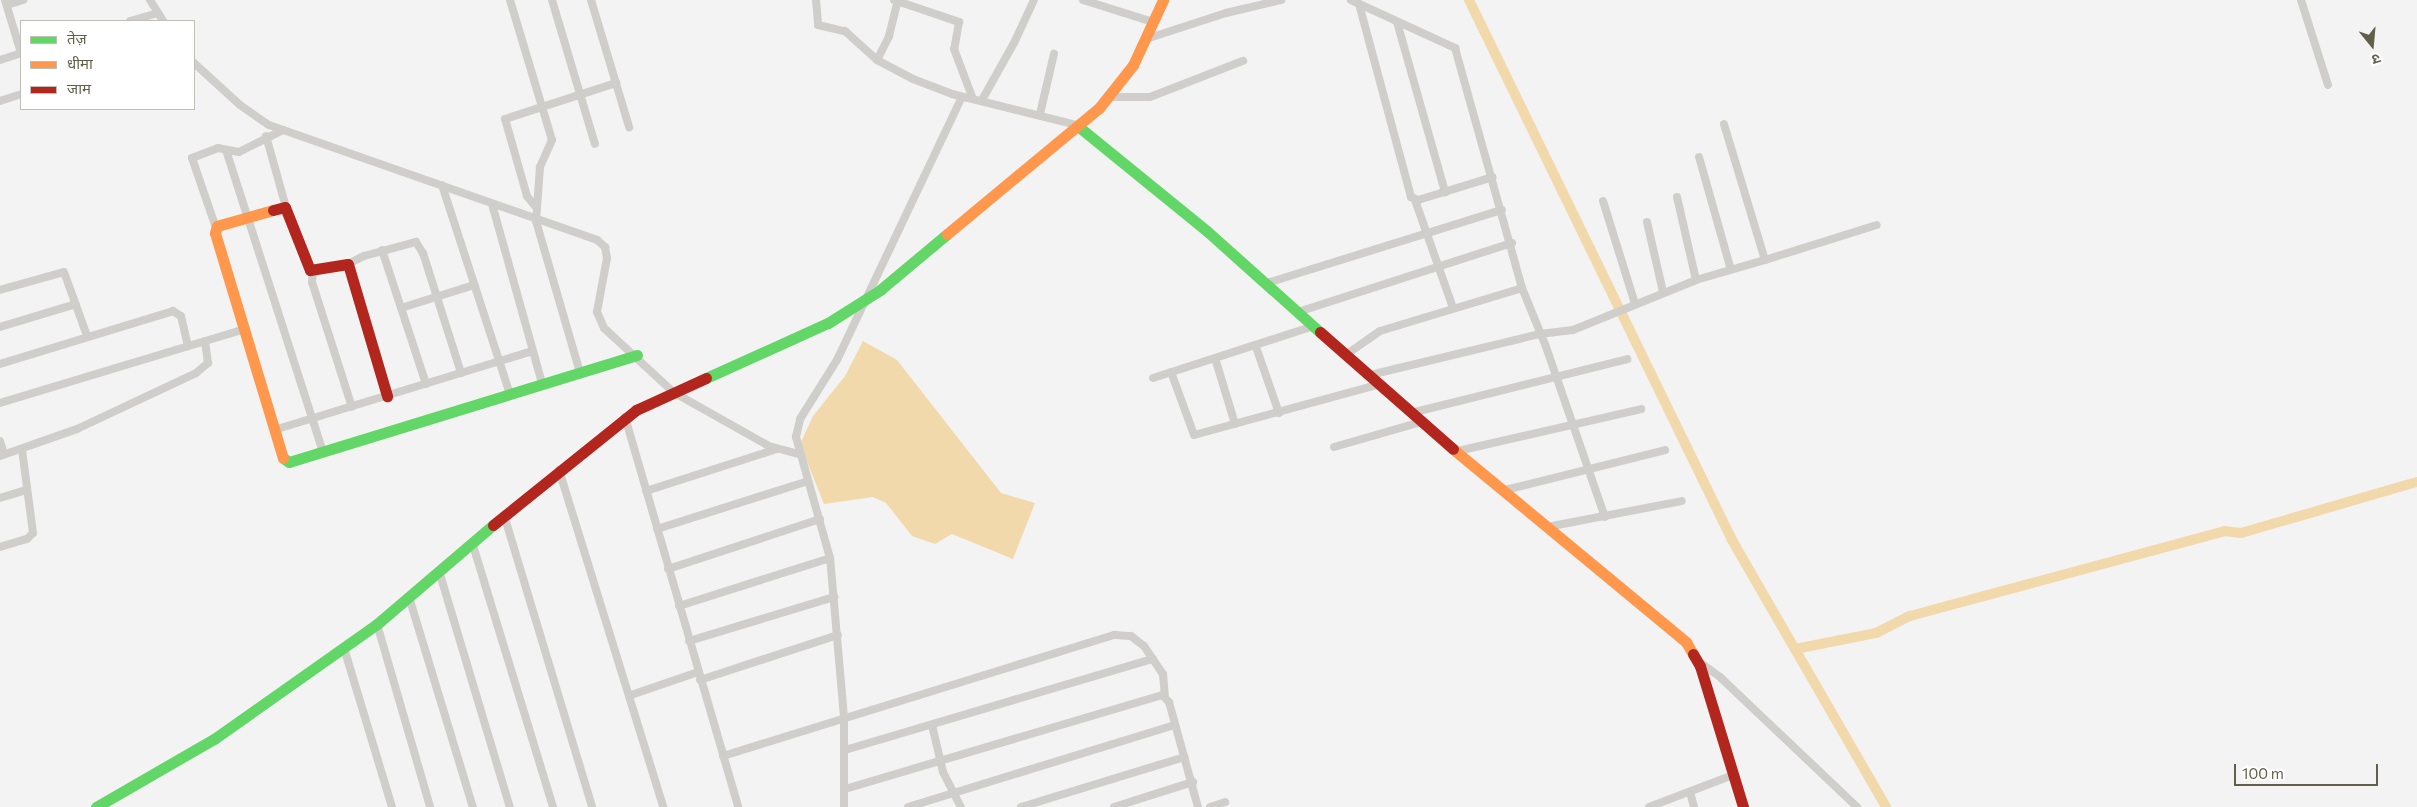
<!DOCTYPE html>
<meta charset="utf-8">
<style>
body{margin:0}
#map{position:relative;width:2417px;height:807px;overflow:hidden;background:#f3f3f3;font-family:Commissioner,"Noto Sans Devanagari",sans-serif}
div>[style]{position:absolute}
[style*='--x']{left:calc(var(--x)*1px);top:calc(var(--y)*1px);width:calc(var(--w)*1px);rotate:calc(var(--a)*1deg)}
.water>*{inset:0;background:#f2d9ab}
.canal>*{height:10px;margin:-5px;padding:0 5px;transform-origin:5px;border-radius:5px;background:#f2d9ab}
.street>*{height:8px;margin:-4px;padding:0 4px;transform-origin:4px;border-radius:4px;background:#cfceca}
.fast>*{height:11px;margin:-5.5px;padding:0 5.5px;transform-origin:5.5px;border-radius:5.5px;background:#63d668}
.slow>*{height:11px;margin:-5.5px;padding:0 5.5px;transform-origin:5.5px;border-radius:5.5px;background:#ff974d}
.jam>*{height:11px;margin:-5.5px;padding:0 5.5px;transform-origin:5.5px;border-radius:5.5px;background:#b3261e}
span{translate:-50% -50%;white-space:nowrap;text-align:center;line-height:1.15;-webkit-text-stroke:5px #fff;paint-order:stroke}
.legend{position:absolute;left:20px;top:20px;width:175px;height:90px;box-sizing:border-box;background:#fff;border:1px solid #c0bfb6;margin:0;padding:6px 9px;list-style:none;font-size:15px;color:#615f49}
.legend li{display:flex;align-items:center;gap:10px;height:25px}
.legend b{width:25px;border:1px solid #c0bfb6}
.north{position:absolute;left:2347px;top:20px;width:50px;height:50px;-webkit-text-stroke:4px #fff;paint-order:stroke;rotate:163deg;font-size:14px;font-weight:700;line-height:20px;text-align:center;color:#615f49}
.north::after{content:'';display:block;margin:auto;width:18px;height:22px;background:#615f49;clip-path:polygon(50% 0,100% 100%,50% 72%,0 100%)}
.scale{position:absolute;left:2234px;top:764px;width:144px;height:22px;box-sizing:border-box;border:2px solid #615f49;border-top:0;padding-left:6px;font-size:15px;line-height:18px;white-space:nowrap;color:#615f49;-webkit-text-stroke:4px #fff;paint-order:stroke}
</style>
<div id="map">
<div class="water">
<div style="clip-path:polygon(863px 341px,897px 360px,1001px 493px,1035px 503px,1013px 559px,952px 534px,935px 544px,912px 536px,886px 503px,873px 497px,824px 504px,800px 444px,813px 416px,845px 376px)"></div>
</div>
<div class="canal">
<div style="--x:1469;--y:0;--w:601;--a:64.03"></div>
<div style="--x:1732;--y:540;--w:308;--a:60"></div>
<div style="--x:1795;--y:649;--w:83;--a:-11.2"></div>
<div style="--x:1876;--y:633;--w:38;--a:-27"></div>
<div style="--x:1910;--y:616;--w:325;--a:-15.1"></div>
<div style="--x:2224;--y:531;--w:17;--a:7"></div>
<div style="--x:2241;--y:533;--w:183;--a:-16.2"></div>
</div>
<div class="street">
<div style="--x:5;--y:0;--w:55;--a:73.2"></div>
<div style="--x:150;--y:0;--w:25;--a:58"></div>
<div style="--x:510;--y:0;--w:146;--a:73.3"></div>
<div style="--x:552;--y:140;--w:30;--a:114"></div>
<div style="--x:540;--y:167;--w:54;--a:94.2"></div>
<div style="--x:536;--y:221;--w:157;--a:73.8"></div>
<div style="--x:552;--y:0;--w:150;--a:73.4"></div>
<div style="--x:591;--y:0;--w:133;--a:73.3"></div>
<div style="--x:816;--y:0;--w:25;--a:85"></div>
<div style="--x:818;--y:25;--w:28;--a:13"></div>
<div style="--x:845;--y:31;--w:43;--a:42.2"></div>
<div style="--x:877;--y:60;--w:41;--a:27.8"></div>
<div style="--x:913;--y:79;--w:42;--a:21"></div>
<div style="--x:952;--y:94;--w:132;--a:14"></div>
<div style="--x:894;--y:0;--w:69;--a:18.7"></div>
<div style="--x:959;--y:22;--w:27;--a:100"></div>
<div style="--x:954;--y:49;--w:53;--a:69.2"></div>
<div style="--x:1083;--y:0;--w:73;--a:17.4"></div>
<div style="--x:1351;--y:0;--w:115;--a:24.8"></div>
<div style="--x:1455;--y:48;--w:249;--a:74.4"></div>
<div style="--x:1522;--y:288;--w:61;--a:67.7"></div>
<div style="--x:1545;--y:344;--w:183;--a:70.9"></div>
<div style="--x:2301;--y:0;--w:89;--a:72.4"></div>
<div style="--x:1359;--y:4;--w:200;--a:74.9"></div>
<div style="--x:1411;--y:197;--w:8;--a:23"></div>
<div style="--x:1418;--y:200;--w:78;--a:-17"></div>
<div style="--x:7;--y:5;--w:17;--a:-17"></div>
<div style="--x:130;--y:21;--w:29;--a:-16"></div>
<div style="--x:1397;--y:22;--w:177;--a:74.2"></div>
<div style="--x:1146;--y:39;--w:84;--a:-18"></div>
<div style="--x:1226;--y:13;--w:57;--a:-13.3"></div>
<div style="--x:0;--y:60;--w:22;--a:-18"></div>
<div style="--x:877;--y:60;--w:27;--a:-63"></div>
<div style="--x:889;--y:36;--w:36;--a:-76"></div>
<div style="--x:194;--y:63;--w:62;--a:42.4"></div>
<div style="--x:240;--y:105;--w:35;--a:35"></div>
<div style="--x:269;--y:125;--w:348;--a:19.3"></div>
<div style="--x:597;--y:240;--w:11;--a:41"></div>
<div style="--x:605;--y:247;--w:11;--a:80"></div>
<div style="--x:607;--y:258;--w:55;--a:100.5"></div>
<div style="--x:597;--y:312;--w:17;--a:66"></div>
<div style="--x:604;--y:328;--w:94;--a:42.8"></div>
<div style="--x:673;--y:392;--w:110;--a:29.4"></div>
<div style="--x:769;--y:446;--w:30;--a:15"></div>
<div style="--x:1110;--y:97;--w:40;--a:0"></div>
<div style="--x:1150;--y:97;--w:100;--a:-21.2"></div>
<div style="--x:982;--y:100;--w:65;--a:-60.7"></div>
<div style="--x:1014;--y:43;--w:47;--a:-65.1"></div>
<div style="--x:0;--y:101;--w:22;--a:-18"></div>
<div style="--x:1040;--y:114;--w:62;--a:-76.9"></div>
<div style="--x:266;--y:136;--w:74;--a:74.3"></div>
<div style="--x:226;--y:150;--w:318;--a:72.2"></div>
<div style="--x:1699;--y:157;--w:117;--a:74.2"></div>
<div style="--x:442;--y:185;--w:220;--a:72"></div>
<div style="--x:1677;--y:197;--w:85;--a:77.1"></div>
<div style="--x:1415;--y:200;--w:114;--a:70.6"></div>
<div style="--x:1603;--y:201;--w:108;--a:72.7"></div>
<div style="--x:492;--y:204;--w:186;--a:74.4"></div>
<div style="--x:535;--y:206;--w:13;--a:-129"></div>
<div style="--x:527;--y:196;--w:80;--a:-105.9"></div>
<div style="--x:505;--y:119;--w:117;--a:-18"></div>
<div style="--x:1647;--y:222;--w:72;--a:77.1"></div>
<div style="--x:216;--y:228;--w:74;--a:-108.9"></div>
<div style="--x:192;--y:158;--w:28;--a:-21"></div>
<div style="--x:218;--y:148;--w:21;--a:11"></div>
<div style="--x:239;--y:152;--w:49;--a:-26.6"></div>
<div style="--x:382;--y:250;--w:141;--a:71.8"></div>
<div style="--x:1765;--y:260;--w:117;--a:-17.4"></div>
<div style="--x:348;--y:264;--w:18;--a:-27"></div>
<div style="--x:364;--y:256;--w:54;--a:-15.1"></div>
<div style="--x:416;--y:242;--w:13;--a:58"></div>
<div style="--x:423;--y:253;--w:126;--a:72.4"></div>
<div style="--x:313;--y:272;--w:10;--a:96"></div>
<div style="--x:312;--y:282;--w:131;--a:72.3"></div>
<div style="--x:1267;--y:283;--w:246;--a:-17.3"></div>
<div style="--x:0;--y:290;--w:66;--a:-15.7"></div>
<div style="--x:64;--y:272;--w:68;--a:70.2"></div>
<div style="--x:401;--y:308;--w:77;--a:-17.5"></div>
<div style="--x:1298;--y:312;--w:225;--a:-17.9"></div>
<div style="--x:0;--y:327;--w:79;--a:-16.8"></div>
<div style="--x:1256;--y:347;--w:70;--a:70.8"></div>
<div style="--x:1347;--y:354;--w:40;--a:-34.9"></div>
<div style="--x:1380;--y:331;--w:148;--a:-16.8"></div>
<div style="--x:1215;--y:358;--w:69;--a:73.1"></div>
<div style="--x:0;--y:364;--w:181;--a:-17"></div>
<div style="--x:173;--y:311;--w:9;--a:32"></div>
<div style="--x:181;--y:316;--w:31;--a:77"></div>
<div style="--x:1171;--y:372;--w:67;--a:69.9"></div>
<div style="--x:1194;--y:435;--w:193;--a:-15.3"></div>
<div style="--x:1370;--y:375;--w:175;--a:-13.6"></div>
<div style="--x:1540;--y:334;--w:33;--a:-7"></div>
<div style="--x:1573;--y:330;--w:133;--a:-22.1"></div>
<div style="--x:1696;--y:280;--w:72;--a:-16.2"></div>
<div style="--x:1765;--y:260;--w:142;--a:-106.8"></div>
<div style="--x:1153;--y:378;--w:169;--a:-17.9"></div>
<div style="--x:0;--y:403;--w:256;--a:-16.8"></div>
<div style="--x:1411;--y:413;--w:223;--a:-14"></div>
<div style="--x:625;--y:417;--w:406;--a:73.8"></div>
<div style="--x:274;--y:430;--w:270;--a:-17"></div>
<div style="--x:0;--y:441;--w:14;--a:73"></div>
<div style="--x:1334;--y:447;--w:91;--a:-16"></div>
<div style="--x:1458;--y:451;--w:188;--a:-12.9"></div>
<div style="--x:0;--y:456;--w:82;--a:-19.3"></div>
<div style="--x:77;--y:429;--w:132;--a:-25.2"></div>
<div style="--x:196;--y:373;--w:16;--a:-40"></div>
<div style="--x:208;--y:363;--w:22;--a:-98"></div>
<div style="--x:559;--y:470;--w:353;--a:72.8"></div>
<div style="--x:1505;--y:490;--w:165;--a:-14"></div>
<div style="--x:646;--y:491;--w:138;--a:-17.8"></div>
<div style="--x:0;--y:498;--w:28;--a:-17"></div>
<div style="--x:504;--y:515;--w:305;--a:73.2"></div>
<div style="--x:1547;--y:527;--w:137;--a:-10.9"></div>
<div style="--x:657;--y:529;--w:158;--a:-17.6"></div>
<div style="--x:472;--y:542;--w:277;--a:73"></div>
<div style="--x:0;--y:547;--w:28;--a:-17"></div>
<div style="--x:27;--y:539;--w:8;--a:-45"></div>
<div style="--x:33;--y:533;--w:85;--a:-97.5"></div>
<div style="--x:668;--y:569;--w:160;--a:-18.2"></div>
<div style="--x:439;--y:571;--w:246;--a:73.3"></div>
<div style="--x:409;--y:597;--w:220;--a:73.1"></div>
<div style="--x:679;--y:606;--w:158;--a:-17.6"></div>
<div style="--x:377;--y:624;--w:191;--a:73.8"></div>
<div style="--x:689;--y:641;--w:152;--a:-16.9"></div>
<div style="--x:344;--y:648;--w:166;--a:73.2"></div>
<div style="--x:1698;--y:661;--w:27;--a:36"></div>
<div style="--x:1720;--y:677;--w:189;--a:43.5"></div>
<div style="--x:700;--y:680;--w:145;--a:-18.1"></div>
<div style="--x:631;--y:695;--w:71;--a:-18.9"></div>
<div style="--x:932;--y:725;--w:48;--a:76.8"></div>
<div style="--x:943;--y:772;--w:39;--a:63"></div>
<div style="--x:845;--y:750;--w:321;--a:-16.5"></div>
<div style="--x:723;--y:756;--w:410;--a:-17.2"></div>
<div style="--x:1115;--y:635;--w:16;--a:4"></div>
<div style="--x:1131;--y:636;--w:16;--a:38"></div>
<div style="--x:1144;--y:646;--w:34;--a:56"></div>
<div style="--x:1163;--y:674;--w:22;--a:85"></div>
<div style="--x:845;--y:789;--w:331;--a:-16.5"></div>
<div style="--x:1162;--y:695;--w:10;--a:45"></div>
<div style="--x:1169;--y:702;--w:109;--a:74.6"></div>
<div style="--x:1690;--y:792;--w:16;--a:75"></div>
<div style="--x:844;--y:807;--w:90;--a:-90"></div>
<div style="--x:844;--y:717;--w:160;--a:-95"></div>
<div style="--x:830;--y:558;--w:126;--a:-105.7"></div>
<div style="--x:796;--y:437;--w:18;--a:-77"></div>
<div style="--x:800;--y:419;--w:70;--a:-57.9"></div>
<div style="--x:837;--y:360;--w:291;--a:-64.6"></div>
<div style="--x:908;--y:807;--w:279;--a:-17.1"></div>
<div style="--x:1021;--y:807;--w:171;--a:-17"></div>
<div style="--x:1114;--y:807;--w:83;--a:-17.6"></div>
<div style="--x:1210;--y:807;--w:16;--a:-18"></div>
<div style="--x:1649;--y:807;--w:90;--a:-20.9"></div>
</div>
<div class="fast">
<div style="--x:1079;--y:127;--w:166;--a:39.1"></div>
<div style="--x:1208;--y:232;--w:150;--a:41.8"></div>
<div style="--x:706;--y:378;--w:134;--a:-24.3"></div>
<div style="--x:828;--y:323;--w:62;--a:-32.4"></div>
<div style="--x:880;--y:290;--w:87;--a:-39.9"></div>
<div style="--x:283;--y:458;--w:7;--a:34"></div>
<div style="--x:289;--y:462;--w:364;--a:-17.1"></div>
<div style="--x:96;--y:807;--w:136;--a:-30"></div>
<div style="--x:214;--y:739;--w:199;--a:-35.2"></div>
<div style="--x:377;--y:624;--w:153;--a:-40.5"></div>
</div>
<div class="slow">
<div style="--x:273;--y:210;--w:58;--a:164.1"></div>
<div style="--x:217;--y:226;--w:7;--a:106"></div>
<div style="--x:215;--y:233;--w:235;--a:73.2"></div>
<div style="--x:947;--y:234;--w:197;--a:-39.7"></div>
<div style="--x:1099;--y:108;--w:55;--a:-51.7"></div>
<div style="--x:1133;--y:65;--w:72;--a:-65.2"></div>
<div style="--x:1453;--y:449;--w:303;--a:39.6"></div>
<div style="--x:1686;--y:642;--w:14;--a:60"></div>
</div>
<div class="jam">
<div style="--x:273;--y:210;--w:12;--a:-14"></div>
<div style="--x:285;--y:207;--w:68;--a:68.4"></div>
<div style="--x:310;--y:270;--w:38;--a:-9"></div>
<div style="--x:348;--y:264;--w:138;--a:73.5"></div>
<div style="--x:1320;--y:332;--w:177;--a:41.3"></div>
<div style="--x:493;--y:525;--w:184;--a:-38.8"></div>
<div style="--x:636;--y:410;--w:77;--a:-24.6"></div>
<div style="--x:1693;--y:654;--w:14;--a:60"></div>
<div style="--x:1700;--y:666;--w:147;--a:73"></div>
</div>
<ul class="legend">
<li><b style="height:6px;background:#63d668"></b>तेज़</li>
<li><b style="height:6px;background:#ff974d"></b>धीमा</li>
<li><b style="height:6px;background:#b3261e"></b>जाम</li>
</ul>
<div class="north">उ</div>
<div class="scale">100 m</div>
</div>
